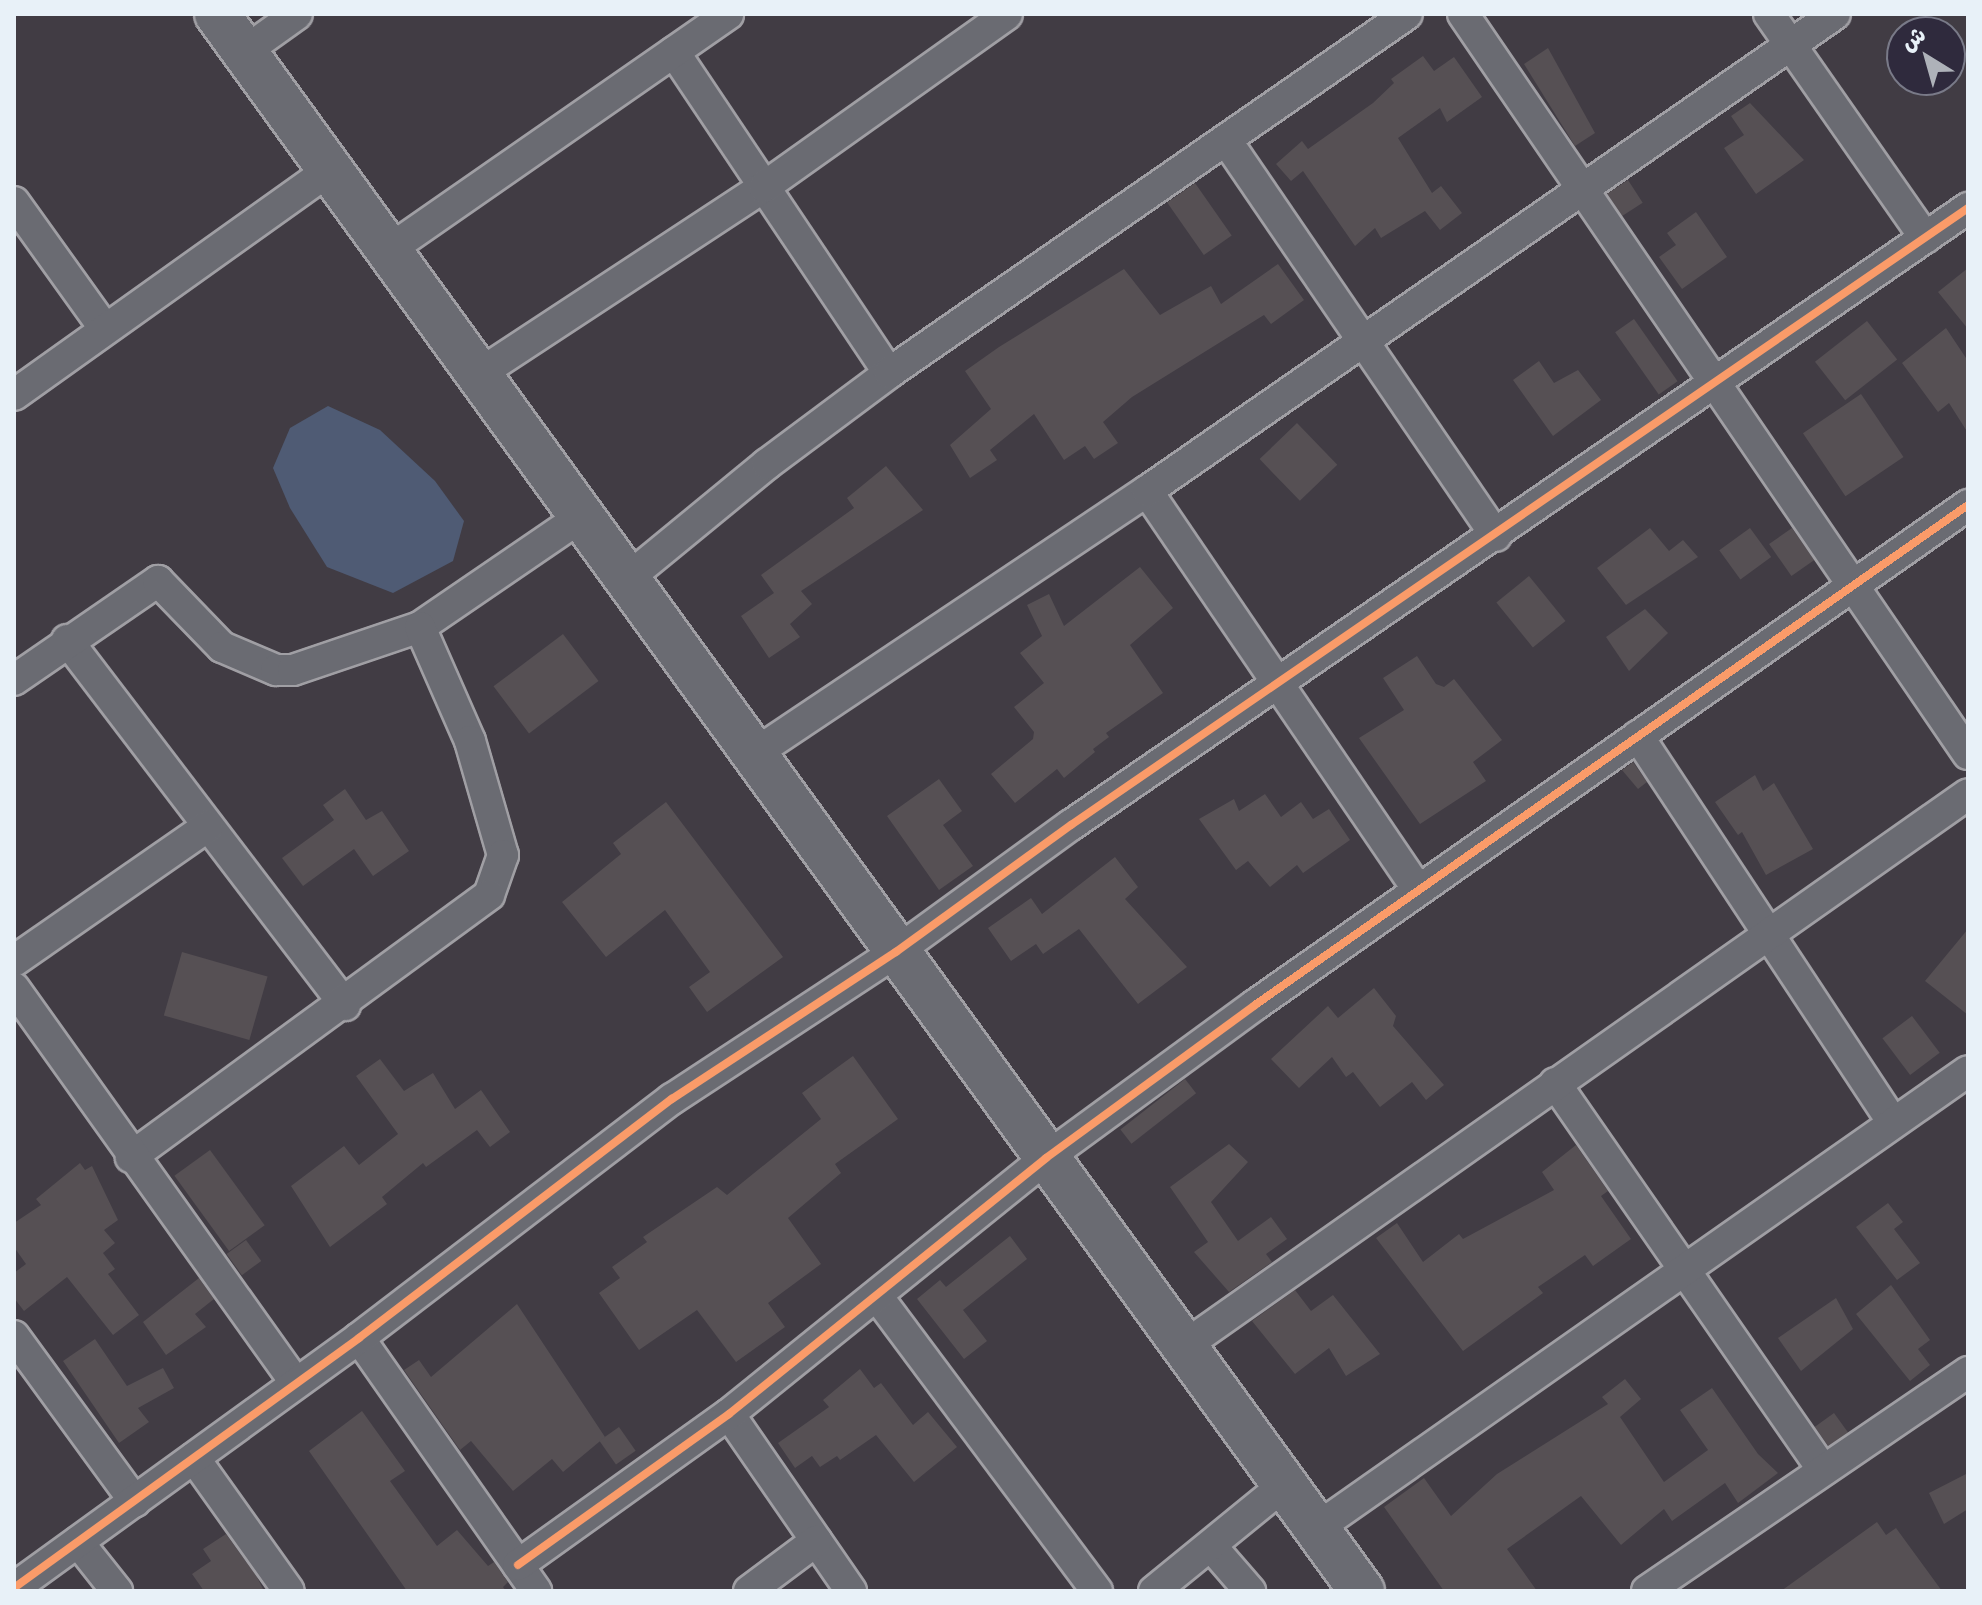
<!DOCTYPE html>
<meta charset="utf-8">
<style>
body{margin:0}
#map{position:relative;width:1982px;height:1605px;overflow:hidden;background:#413c44;font-family:"Patrick Hand","Playpen Sans Arabic",sans-serif}
div>[style]{position:absolute}
[style*='--x']{left:calc(var(--x)*1px);top:calc(var(--y)*1px);width:calc(var(--w)*1px);rotate:calc(var(--a)*1deg)}
.water>*{inset:0;background:#4f5b74}
.building>*{inset:0;background:#565054;transform-origin:0 0}
.roads{filter:drop-shadow(2px 0 #a09fa4) drop-shadow(-2px 0 #a09fa4) drop-shadow(0 2px #a09fa4) drop-shadow(0 -2px #a09fa4)}
.street>*{height:30px;margin:-15px;padding:0 15px;transform-origin:15px;border-radius:15px;background:#6a6b72}
.highway>*{height:44px;margin:-22px;padding:0 22px;transform-origin:22px;border-radius:22px;background:#6a6b72}
.cycleway>*{height:8px;margin:-4px;padding:0 4px;transform-origin:4px;border-radius:4px;background:#fa9b69}
span{translate:-50% -50%;white-space:nowrap;text-align:center;line-height:1.15;-webkit-text-stroke:8px #2f2a3d;paint-order:stroke}
.frame{position:absolute;inset:0;border:16px solid #e8f1f8;pointer-events:none}
.north{position:absolute;left:1886px;top:16px;width:80px;height:80px;box-sizing:border-box;background:#2f2a3d;border:2px solid #797a88;border-radius:50%;rotate:323deg;font-size:22px;font-weight:700;line-height:32px;text-align:center;color:#e8f1f8}
.north::after{content:'';display:block;margin:auto;width:28px;height:36px;background:#aeb2b9;clip-path:polygon(50% 0,100% 100%,50% 72%,0 100%)}
</style>
<div id="map">
<div class="water">
<div style="clip-path:polygon(328px 406px,380px 430px,435px 481px,464px 521px,453px 561px,393px 593px,327px 567px,290px 508px,273px 468px,290px 428px)"></div>
</div>
<div class="building">
<div style="clip-path:polygon(1548px 48px,1595px 133px,1575px 146px,1524px 64px)"></div>
<div style="clip-path:polygon(1423px 56px,1434px 71px,1454px 57px,1482px 97px,1447px 122px,1440px 108px,1398px 138px,1432px 193px,1441px 186px,1462px 213px,1440px 230px,1425px 211px,1381px 238px,1375px 228px,1355px 246px,1303px 171px,1291px 181px,1276px 164px,1302px 141px,1308px 149px,1373px 103px,1394px 83px,1391px 79px)"></div>
<div style="clip-path:polygon(1750px 103px,1804px 160px,1756px 194px,1724px 148px,1744px 135px,1731px 116px)"></div>
<div style="left:1628px;top:180px;width:27px;height:25px;rotate:57deg"></div>
<div style="left:1195px;top:183px;width:64px;height:34px;rotate:55deg"></div>
<div style="clip-path:polygon(1696px 212px,1727px 257px,1682px 289px,1659px 257px,1676px 245px,1667px 233px)"></div>
<div style="clip-path:polygon(1278px 264px,1304px 300px,1271px 324px,1264px 315px,1132px 397px,1103px 422px,1118px 443px,1094px 459px,1085px 446px,1064px 460px,1034px 414px,990px 450px,997px 460px,970px 478px,950px 445px,991px 409px,965px 371px,999px 347px,1124px 269px,1160px 315px,1211px 286px,1221px 304px)"></div>
<div style="clip-path:polygon(1968px 268px,1968px 329px,1938px 292px)"></div>
<div style="left:1634px;top:319px;width:76px;height:23px;rotate:55deg"></div>
<div style="left:1867px;top:321px;width:49px;height:66px;rotate:52deg"></div>
<div style="clip-path:polygon(1946px 328px,1968px 361px,1968px 433px,1949px 403px,1938px 412px,1902px 363px)"></div>
<div style="clip-path:polygon(1539px 361px,1554px 383px,1578px 370px,1601px 400px,1553px 436px,1513px 380px)"></div>
<div style="left:1861px;top:394px;width:76px;height:70px;rotate:56deg"></div>
<div style="left:1297px;top:423px;width:58px;height:52px;rotate:46deg"></div>
<div style="clip-path:polygon(886px 466px,923px 510px,801px 591px,812px 604px,790px 624px,800px 637px,769px 658px,741px 616px,774px 593px,761px 575px,854px 508px,847px 498px)"></div>
<div style="clip-path:polygon(1650px 528px,1669px 551px,1683px 540px,1698px 557px,1626px 605px,1597px 568px)"></div>
<div style="left:1750px;top:528px;width:36px;height:38px;rotate:54deg"></div>
<div style="left:1792px;top:528px;width:39px;height:28px;rotate:55deg"></div>
<div style="clip-path:polygon(1140px 567px,1173px 608px,1130px 645px,1163px 693px,1106px 733px,1109px 737px,1093px 749px,1095px 752px,1064px 778px,1057px 769px,1015px 803px,991px 774px,1033px 739px,1034px 732px,1014px 707px,1044px 683px,1020px 653px,1042px 636px,1027px 605px,1049px 594px,1064px 626px)"></div>
<div style="left:1529px;top:576px;width:58px;height:42px;rotate:51deg"></div>
<div style="clip-path:polygon(1645px 609px,1668px 633px,1629px 671px,1606px 637px)"></div>
<div style="left:563px;top:634px;width:59px;height:87px;rotate:53deg"></div>
<div style="clip-path:polygon(1417px 656px,1436px 684px,1444px 687px,1454px 679px,1502px 740px,1473px 762px,1486px 781px,1420px 824px,1359px 738px,1404px 710px,1383px 678px)"></div>
<div style="clip-path:polygon(1633px 762px,1647px 782px,1638px 789px,1622px 770px)"></div>
<div style="clip-path:polygon(1755px 775px,1763px 791px,1774px 783px,1813px 849px,1766px 875px,1742px 832px,1738px 835px,1715px 802px)"></div>
<div style="clip-path:polygon(939px 779px,962px 811px,943px 825px,973px 866px,939px 890px,887px 816px)"></div>
<div style="clip-path:polygon(345px 789px,366px 820px,382px 811px,409px 851px,373px 876px,354px 849px,303px 886px,282px 858px,334px 820px,323px 805px)"></div>
<div style="clip-path:polygon(1265px 794px,1281px 817px,1301px 802px,1313px 819px,1329px 809px,1350px 840px,1303px 873px,1297px 865px,1270px 887px,1248px 861px,1236px 870px,1199px 819px,1234px 799px,1239px 811px)"></div>
<div style="clip-path:polygon(666px 802px,783px 957px,707px 1012px,689px 987px,710px 972px,665px 910px,606px 957px,562px 902px,621px 854px,613px 843px)"></div>
<div style="clip-path:polygon(1115px 857px,1138px 887px,1125px 899px,1187px 967px,1138px 1004px,1079px 929px,1043px 954px,1036px 944px,1011px 961px,988px 928px,1031px 898px,1042px 914px)"></div>
<div style="clip-path:polygon(1968px 929px,1968px 1015px,1925px 981px)"></div>
<div style="left:182px;top:952px;width:89px;height:66px;rotate:16deg"></div>
<div style="clip-path:polygon(1374px 988px,1396px 1016px,1393px 1026px,1444px 1085px,1426px 1100px,1412px 1082px,1380px 1107px,1353px 1072px,1346px 1077px,1332px 1057px,1299px 1088px,1271px 1059px,1328px 1006px,1338px 1018px)"></div>
<div style="left:1912px;top:1016px;width:46px;height:37px;rotate:53deg"></div>
<div style="clip-path:polygon(853px 1056px,898px 1119px,835px 1164px,841px 1173px,788px 1218px,821px 1264px,768px 1303px,785px 1327px,736px 1362px,697px 1310px,639px 1350px,599px 1293px,620px 1278px,612px 1267px,647px 1242px,643px 1237px,717px 1187px,727px 1195px,821px 1119px,802px 1093px)"></div>
<div style="clip-path:polygon(380px 1059px,404px 1091px,433px 1073px,455px 1109px,481px 1090px,510px 1132px,490px 1147px,477px 1130px,426px 1167px,423px 1163px,382px 1197px,387px 1204px,330px 1247px,291px 1186px,344px 1146px,359px 1165px,398px 1134px,356px 1076px)"></div>
<div style="left:1185px;top:1079px;width:18px;height:82px;rotate:52deg"></div>
<div style="clip-path:polygon(1229px 1144px,1248px 1162px,1211px 1202px,1238px 1241px,1271px 1217px,1287px 1239px,1266px 1254px,1272px 1262px,1229px 1292px,1194px 1252px,1208px 1242px,1170px 1187px)"></div>
<div style="clip-path:polygon(1576px 1145px,1608px 1191px,1601px 1196px,1631px 1239px,1593px 1266px,1585px 1255px,1538px 1287px,1543px 1293px,1463px 1351px,1376px 1238px,1397px 1223px,1423px 1262px,1459px 1234px,1463px 1239px,1554px 1190px,1542px 1172px)"></div>
<div style="left:210px;top:1150px;width:93px;height:44px;rotate:54deg"></div>
<div style="clip-path:polygon(80px 1163px,85px 1170px,92px 1166px,118px 1220px,104px 1230px,115px 1243px,103px 1253px,115px 1269px,108px 1274px,139px 1315px,113px 1335px,67px 1277px,24px 1311px,14px 1298px,14px 1273px,26px 1264px,14px 1247px,14px 1223px,41px 1205px,36px 1199px)"></div>
<div style="clip-path:polygon(1888px 1203px,1903px 1222px,1894px 1229px,1920px 1263px,1897px 1280px,1856px 1227px)"></div>
<div style="clip-path:polygon(1010px 1236px,1027px 1259px,963px 1310px,987px 1341px,964px 1359px,917px 1299px,940px 1280px,946px 1287px)"></div>
<div style="left:246px;top:1240px;width:26px;height:24px;rotate:54deg"></div>
<div style="clip-path:polygon(199px 1278px,214px 1299px,195px 1314px,206px 1327px,166px 1355px,143px 1322px)"></div>
<div style="clip-path:polygon(1891px 1285px,1930px 1340px,1918px 1349px,1930px 1365px,1910px 1381px,1856px 1314px)"></div>
<div style="clip-path:polygon(1295px 1290px,1311px 1311px,1333px 1295px,1380px 1354px,1346px 1376px,1329px 1348px,1295px 1374px,1252px 1321px)"></div>
<div style="clip-path:polygon(1836px 1298px,1853px 1329px,1801px 1371px,1778px 1338px)"></div>
<div style="clip-path:polygon(517px 1304px,605px 1437px,563px 1472px,552px 1459px,513px 1491px,471px 1441px,460px 1450px,404px 1370px,419px 1360px,431px 1377px)"></div>
<div style="clip-path:polygon(95px 1339px,127px 1386px,163px 1368px,174px 1388px,138px 1408px,149px 1422px,119px 1443px,63px 1361px)"></div>
<div style="clip-path:polygon(860px 1369px,874px 1388px,881px 1383px,913px 1425px,928px 1412px,957px 1447px,914px 1482px,876px 1435px,840px 1460px,837px 1456px,820px 1467px,812px 1456px,795px 1468px,778px 1443px,829px 1407px,823px 1400px)"></div>
<div style="clip-path:polygon(1625px 1379px,1641px 1399px,1620px 1417px,1664px 1482px,1708px 1450px,1680px 1410px,1712px 1388px,1758px 1454px,1778px 1473px,1738px 1503px,1725px 1483px,1672px 1521px,1664px 1509px,1621px 1545px,1581px 1496px,1507px 1549px,1537px 1591px,1444px 1591px,1384px 1507px,1424px 1478px,1451px 1516px,1497px 1474px,1608px 1404px,1602px 1397px)"></div>
<div style="clip-path:polygon(362px 1411px,405px 1471px,390px 1481px,437px 1546px,457px 1530px,488px 1566px,494px 1562px,508px 1582px,503px 1587px,506px 1591px,407px 1591px,309px 1451px)"></div>
<div style="left:1834px;top:1413px;width:24px;height:24px;rotate:54deg"></div>
<div style="left:619px;top:1427px;width:29px;height:24px;rotate:55deg"></div>
<div style="clip-path:polygon(1968px 1473px,1968px 1509px,1944px 1524px,1929px 1493px)"></div>
<div style="clip-path:polygon(1877px 1522px,1886px 1535px,1896px 1528px,1942px 1591px,1781px 1591px)"></div>
<div style="clip-path:polygon(226px 1534px,257px 1577px,264px 1591px,204px 1591px,192px 1574px,211px 1561px,203px 1549px)"></div>
</div>
<div class="roads">
<div class="street">
<div style="--x:1463;--y:14;--w:896;--a:55.69"></div>
<div style="--x:1769;--y:14;--w:273;--a:55.1"></div>
<div style="--x:244;--y:52;--w:65;--a:-35.6"></div>
<div style="--x:674;--y:52;--w:386;--a:56.2"></div>
<div style="--x:1226;--y:140;--w:479;--a:55.7"></div>
<div style="--x:14;--y:202;--w:156;--a:54.4"></div>
<div style="--x:389;--y:250;--w:413;--a:-34.8"></div>
<div style="--x:479;--y:374;--w:341;--a:-33.3"></div>
<div style="--x:764;--y:187;--w:298;--a:-35.4"></div>
<div style="--x:14;--y:395;--w:387;--a:-35.5"></div>
<div style="--x:1147;--y:491;--w:482;--a:55.8"></div>
<div style="--x:627;--y:579;--w:181;--a:-39.4"></div>
<div style="--x:767;--y:464;--w:152;--a:-36.7"></div>
<div style="--x:889;--y:373;--w:630;--a:-34.72"></div>
<div style="--x:420;--y:627;--w:196;--a:-34.4"></div>
<div style="--x:67;--y:640;--w:459;--a:52.7"></div>
<div style="--x:14;--y:680;--w:175;--a:-34.5"></div>
<div style="--x:158;--y:581;--w:92;--a:45.9"></div>
<div style="--x:222;--y:647;--w:59;--a:23.1"></div>
<div style="--x:276;--y:670;--w:17;--a:0"></div>
<div style="--x:293;--y:670;--w:134;--a:-18.7"></div>
<div style="--x:420;--y:627;--w:124;--a:66.3"></div>
<div style="--x:470;--y:741;--w:119;--a:73.9"></div>
<div style="--x:503;--y:855;--w:42;--a:109.3"></div>
<div style="--x:489;--y:895;--w:444;--a:143.8"></div>
<div style="--x:1638;--y:736;--w:463;--a:56.6"></div>
<div style="--x:757;--y:752;--w:469;--a:-33.8"></div>
<div style="--x:1147;--y:491;--w:837;--a:-34.73"></div>
<div style="--x:14;--y:961;--w:236;--a:-34.8"></div>
<div style="--x:14;--y:988;--w:485;--a:54.5"></div>
<div style="--x:1555;--y:1083;--w:471;--a:55.3"></div>
<div style="--x:877;--y:1296;--w:368;--a:53.3"></div>
<div style="--x:14;--y:1336;--w:205;--a:53.9"></div>
<div style="--x:359;--y:1338;--w:309;--a:55"></div>
<div style="--x:1183;--y:1347;--w:960;--a:-35.16"></div>
<div style="--x:729;--y:1414;--w:215;--a:55.4"></div>
<div style="--x:194;--y:1458;--w:163;--a:54.5"></div>
<div style="--x:1317;--y:1528;--w:795;--a:-35.07"></div>
<div style="--x:78;--y:1542;--w:63;--a:51.5"></div>
<div style="--x:1211;--y:1546;--w:60;--a:49.1"></div>
<div style="--x:518;--y:1565;--w:259;--a:-35.6"></div>
<div style="--x:729;--y:1414;--w:407;--a:-38.9"></div>
<div style="--x:1046;--y:1158;--w:259;--a:-36.2"></div>
<div style="--x:1255;--y:1005;--w:871;--a:-35.04"></div>
<div style="--x:14;--y:1588;--w:426;--a:-35.9"></div>
<div style="--x:359;--y:1338;--w:394;--a:-37.4"></div>
<div style="--x:672;--y:1099;--w:268;--a:-33.3"></div>
<div style="--x:896;--y:952;--w:216;--a:-36"></div>
<div style="--x:1071;--y:825;--w:1089;--a:-34.52"></div>
<div style="--x:749;--y:1591;--w:84;--a:-36.7"></div>
<div style="--x:1154;--y:1591;--w:168;--a:-39.2"></div>
<div style="--x:1647;--y:1591;--w:389;--a:-34.3"></div>
</div>
<div class="highway">
<div style="--x:217;--y:14;--w:1949;--a:54.02"></div>
</div>
</div>
<div class="cycleway">
<div style="--x:518;--y:1565;--w:259;--a:-35.6"></div>
<div style="--x:729;--y:1414;--w:407;--a:-38.9"></div>
<div style="--x:1046;--y:1158;--w:259;--a:-36.2"></div>
<div style="--x:1255;--y:1005;--w:871;--a:-35.04"></div>
<div style="--x:14;--y:1588;--w:426;--a:-35.9"></div>
<div style="--x:359;--y:1338;--w:394;--a:-37.4"></div>
<div style="--x:672;--y:1099;--w:268;--a:-33.3"></div>
<div style="--x:896;--y:952;--w:216;--a:-36"></div>
<div style="--x:1071;--y:825;--w:1089;--a:-34.52"></div>
</div>
<div class="frame"></div>
<div class="north">ش</div>
</div>
